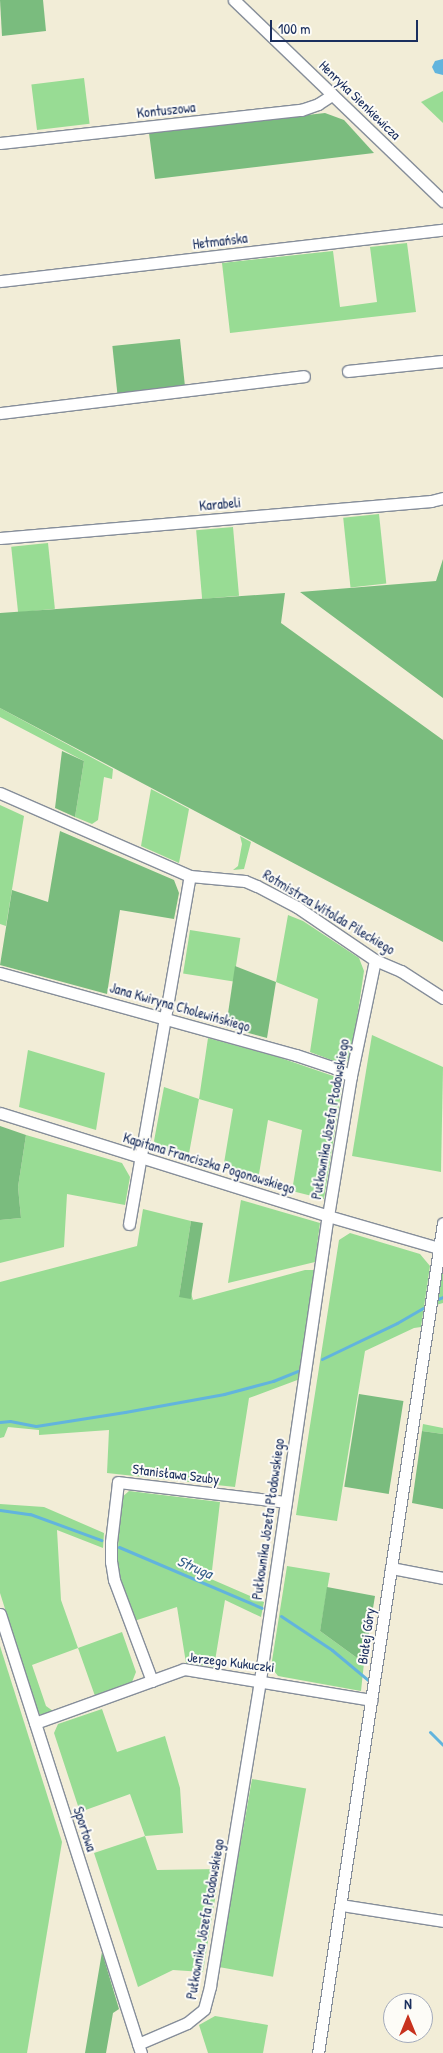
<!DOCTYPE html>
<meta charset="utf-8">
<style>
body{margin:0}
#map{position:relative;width:443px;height:2053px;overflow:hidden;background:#f2edd7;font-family:"Patrick Hand",sans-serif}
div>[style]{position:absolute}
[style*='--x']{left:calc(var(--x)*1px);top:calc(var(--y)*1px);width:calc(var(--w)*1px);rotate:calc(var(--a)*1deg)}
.green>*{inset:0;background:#98dc94;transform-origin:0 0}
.forest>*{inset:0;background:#7abc7e;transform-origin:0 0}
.water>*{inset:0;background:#62b4dd}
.stream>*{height:3px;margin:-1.5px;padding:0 1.5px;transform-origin:1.5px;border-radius:1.5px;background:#62b4dd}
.roads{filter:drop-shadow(1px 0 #868e9a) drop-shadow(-1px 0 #868e9a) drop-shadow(0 1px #868e9a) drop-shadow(0 -1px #868e9a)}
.minor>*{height:11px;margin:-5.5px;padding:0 5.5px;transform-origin:5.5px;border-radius:5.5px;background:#fff}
span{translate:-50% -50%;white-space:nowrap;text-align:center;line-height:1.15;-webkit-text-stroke:4px #fdfcf7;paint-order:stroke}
.street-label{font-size:14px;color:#1b2f5e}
.water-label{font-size:15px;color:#345e8a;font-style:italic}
.north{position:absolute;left:383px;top:1993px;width:50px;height:50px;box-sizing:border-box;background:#fdfcf7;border:1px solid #a3aaba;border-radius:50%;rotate:0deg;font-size:14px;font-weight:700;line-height:20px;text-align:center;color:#1b2f5e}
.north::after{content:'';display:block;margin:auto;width:18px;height:22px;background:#c8321e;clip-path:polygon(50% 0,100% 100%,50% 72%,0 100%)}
.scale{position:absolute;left:270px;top:20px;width:148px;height:22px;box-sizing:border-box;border:2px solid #1b2f5e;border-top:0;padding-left:6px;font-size:15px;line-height:18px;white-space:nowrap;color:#1b2f5e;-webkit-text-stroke:4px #fdfcf7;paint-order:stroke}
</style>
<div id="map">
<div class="green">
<div style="left:84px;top:78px;width:46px;height:53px;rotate:83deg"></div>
<div style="clip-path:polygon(443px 91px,443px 123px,421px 102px)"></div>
<div style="clip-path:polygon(407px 243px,416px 312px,230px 333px,222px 263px,333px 251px,340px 307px,377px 302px,370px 247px)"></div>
<div style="left:379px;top:514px;width:70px;height:36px;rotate:84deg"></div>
<div style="left:233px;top:527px;width:69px;height:37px;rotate:85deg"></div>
<div style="left:48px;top:543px;width:66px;height:37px;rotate:84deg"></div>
<div style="clip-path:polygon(0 708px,113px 769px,112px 779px,104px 777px,98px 820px,92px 824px,75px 817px,84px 761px,0 717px)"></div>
<div style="clip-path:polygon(151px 789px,189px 809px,179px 863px,141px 846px)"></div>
<div style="clip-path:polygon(0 805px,24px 816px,6px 926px,0 924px)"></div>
<div style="clip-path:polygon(240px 836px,251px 842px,244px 869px,233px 870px,238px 866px,242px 844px)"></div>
<div style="clip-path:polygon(288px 915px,303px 921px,359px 958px,364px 971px,351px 1059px,342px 1064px,310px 1052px,318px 999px,276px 982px)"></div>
<div style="left:190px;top:930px;width:51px;height:44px;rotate:9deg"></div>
<div style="clip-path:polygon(372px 1035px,443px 1067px,441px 1172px,352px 1156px)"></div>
<div style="clip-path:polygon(208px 1038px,278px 1057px,339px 1078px,336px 1085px,342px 1087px,324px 1199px,292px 1191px,302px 1130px,268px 1120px,258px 1180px,223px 1169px,233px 1109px,199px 1099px,188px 1159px,159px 1150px,154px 1141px,164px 1087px,199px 1099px)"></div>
<div style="clip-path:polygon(28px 1050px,105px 1073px,96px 1130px,19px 1107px)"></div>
<div style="clip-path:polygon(26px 1135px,122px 1163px,130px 1177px,125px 1205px,67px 1194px,64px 1247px,0 1263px,0 1220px,21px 1218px,18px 1187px)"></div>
<div style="clip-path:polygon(241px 1200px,320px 1223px,315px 1262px,228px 1283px)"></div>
<div style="clip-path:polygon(143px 1209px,191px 1221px,179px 1297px,191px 1293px,193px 1300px,305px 1270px,314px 1270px,300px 1379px,249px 1398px,235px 1487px,107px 1473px,109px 1430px,39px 1435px,39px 1430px,8px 1427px,4px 1437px,0 1438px,0 1282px,137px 1246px)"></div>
<div style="clip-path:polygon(350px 1233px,420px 1254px,430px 1266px,421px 1327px,414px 1328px,365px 1351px,337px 1521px,296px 1515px,339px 1240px)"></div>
<div style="clip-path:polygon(443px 1259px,443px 1303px,436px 1305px)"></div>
<div style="clip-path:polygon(423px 1424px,443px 1428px,443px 1434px,422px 1431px)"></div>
<div style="clip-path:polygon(129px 1491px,220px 1502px,211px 1579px,264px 1602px,261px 1617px,225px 1600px,214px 1667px,186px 1663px,177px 1607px,134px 1621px,117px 1572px,120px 1499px)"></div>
<div style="clip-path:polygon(0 1504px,44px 1507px,104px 1533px,103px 1548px,57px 1530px,61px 1600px,78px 1648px,122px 1632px,136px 1672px,132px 1682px,95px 1696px,78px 1648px,32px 1665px,46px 1706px,53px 1711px,44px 1716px,38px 1713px,0 1593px)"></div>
<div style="clip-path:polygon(287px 1566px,330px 1573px,320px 1631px,364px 1663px,361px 1691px,278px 1676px,271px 1667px)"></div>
<div style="clip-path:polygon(0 1646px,62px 1842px,27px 2053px,0 2053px)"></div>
<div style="clip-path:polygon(102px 1709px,117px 1752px,165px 1736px,180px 1788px,183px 1833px,145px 1836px,157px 1870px,220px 1869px,203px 1972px,173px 1970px,138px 1987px,94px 1853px,145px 1836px,130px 1794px,80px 1812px,54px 1733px,58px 1724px)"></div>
<div style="left:252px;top:1779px;width:55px;height:191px;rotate:10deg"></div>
<div style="clip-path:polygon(215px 2016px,268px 2025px,263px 2053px,208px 2053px,199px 2025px)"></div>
</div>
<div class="forest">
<div style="clip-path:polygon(0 0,43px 0,46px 31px,2px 36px)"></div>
<div style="clip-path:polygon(325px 113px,344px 120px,374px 153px,155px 179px,149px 133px)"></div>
<div style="left:180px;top:339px;width:48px;height:68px;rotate:84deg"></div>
<div style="clip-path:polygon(443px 559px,443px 698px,300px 592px,436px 581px)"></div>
<div style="clip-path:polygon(285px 593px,281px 623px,443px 740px,443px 942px,0 708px,0 613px)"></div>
<div style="clip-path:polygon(62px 751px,84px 761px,75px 817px,55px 808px)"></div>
<div style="clip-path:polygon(60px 831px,174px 880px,179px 893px,174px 919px,120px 910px,107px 994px,0 965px,12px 890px,48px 902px)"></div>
<div style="clip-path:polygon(235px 966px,276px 982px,267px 1038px,226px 1027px)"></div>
<div style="clip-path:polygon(0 1126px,26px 1135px,18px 1187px,21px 1218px,0 1220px)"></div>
<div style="left:191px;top:1221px;width:12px;height:77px;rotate:9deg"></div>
<div style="left:359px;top:1394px;width:45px;height:94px;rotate:9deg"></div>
<div style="clip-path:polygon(422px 1431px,443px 1434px,443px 1509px,412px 1503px)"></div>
<div style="clip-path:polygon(327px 1587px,375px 1596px,364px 1663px,320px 1631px)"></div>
<div style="clip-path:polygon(102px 1952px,119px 2009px,113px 2013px,106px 2053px,85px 2053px)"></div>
</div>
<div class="water">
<div style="clip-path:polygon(443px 59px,443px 75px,435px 73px,432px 67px,435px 61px)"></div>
</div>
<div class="stream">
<div style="--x:438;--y:1299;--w:5;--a:-22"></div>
<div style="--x:322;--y:1359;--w:83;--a:-25.6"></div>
<div style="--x:397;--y:1323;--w:30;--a:-30"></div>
<div style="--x:0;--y:1422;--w:10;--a:-6"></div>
<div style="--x:10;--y:1421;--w:26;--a:11"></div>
<div style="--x:36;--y:1426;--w:90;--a:-8.9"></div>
<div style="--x:125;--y:1412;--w:101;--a:-10.3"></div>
<div style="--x:224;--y:1394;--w:51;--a:-14.9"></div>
<div style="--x:273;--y:1381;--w:27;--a:-22"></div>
<div style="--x:0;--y:1510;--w:30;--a:8"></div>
<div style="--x:30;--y:1514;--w:76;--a:20.1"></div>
<div style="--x:119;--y:1547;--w:155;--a:23.1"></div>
<div style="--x:281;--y:1616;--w:61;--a:33.7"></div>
<div style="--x:332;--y:1650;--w:47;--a:39.8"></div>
<div style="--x:430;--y:1732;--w:18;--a:45"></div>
</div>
<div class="roads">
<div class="minor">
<div style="--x:234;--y:0;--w:290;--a:43.9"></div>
<div style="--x:0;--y:143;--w:303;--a:-6.3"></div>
<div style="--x:301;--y:110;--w:18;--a:-19"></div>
<div style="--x:318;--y:104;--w:17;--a:-33"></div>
<div style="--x:0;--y:281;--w:446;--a:-6.6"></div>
<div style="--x:348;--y:371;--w:96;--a:-6"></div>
<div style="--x:0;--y:413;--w:306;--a:-6.9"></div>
<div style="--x:0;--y:538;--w:433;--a:-4.9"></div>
<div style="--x:431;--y:501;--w:12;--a:-14"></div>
<div style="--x:0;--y:793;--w:207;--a:23.6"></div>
<div style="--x:190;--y:876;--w:55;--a:5.2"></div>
<div style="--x:245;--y:881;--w:13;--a:23"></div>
<div style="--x:257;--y:886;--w:45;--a:27.7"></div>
<div style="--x:297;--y:907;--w:94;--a:34.2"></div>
<div style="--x:375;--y:960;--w:28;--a:23"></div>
<div style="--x:401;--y:971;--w:50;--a:32.7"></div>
<div style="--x:0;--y:973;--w:307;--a:15.5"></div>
<div style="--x:296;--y:1055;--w:41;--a:18.4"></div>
<div style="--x:335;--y:1068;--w:18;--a:27"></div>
<div style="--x:0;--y:1113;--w:344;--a:17.4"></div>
<div style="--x:328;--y:1216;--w:116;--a:16.1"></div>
<div style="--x:129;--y:1224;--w:353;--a:-80.1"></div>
<div style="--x:391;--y:1568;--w:53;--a:10.9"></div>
<div style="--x:0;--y:1614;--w:461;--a:72.2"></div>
<div style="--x:152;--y:1681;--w:108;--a:-110.6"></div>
<div style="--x:114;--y:1580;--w:18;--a:-99"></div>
<div style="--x:111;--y:1562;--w:20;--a:-90"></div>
<div style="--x:111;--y:1542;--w:60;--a:-83.3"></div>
<div style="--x:118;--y:1482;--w:169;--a:6.8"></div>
<div style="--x:35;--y:1723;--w:158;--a:-19.9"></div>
<div style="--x:184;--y:1669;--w:190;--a:9.4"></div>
<div style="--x:341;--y:1905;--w:103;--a:8.9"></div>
<div style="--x:138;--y:2044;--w:53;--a:-23.2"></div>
<div style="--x:187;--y:2023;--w:22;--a:-39"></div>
<div style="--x:204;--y:2009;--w:24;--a:-75"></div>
<div style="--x:210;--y:1986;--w:310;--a:-80.7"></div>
<div style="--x:260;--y:1680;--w:469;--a:-81.7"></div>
<div style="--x:328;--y:1216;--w:142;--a:-80.7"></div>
<div style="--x:351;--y:1076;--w:118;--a:-78.3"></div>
<div style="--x:318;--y:2053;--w:839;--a:-81.44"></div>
</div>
</div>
<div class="street-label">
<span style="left:360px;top:100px;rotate:44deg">Henryka Sienkiewicza</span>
<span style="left:166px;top:110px;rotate:-6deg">Kontuszowa</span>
<span style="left:220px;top:241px;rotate:-7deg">Hetmańska</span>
<span style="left:220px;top:504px;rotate:-5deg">Karabeli</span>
<span style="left:329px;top:912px;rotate:31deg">Rotmistrza Witolda Pileckiego</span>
<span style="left:180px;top:1007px;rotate:16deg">Jana Kwiryna Cholewińskiego</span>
<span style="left:330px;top:1119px;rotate:-80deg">Pułkownika Józefa Płodowskiego</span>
<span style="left:209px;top:1163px;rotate:17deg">Kapitana Franciszka Pogonowskiego</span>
<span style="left:176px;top:1474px;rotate:7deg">Stanisława Szuby</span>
<span style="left:268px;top:1519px;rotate:-82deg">Pułkownika Józefa Płodowskiego</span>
<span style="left:366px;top:1636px;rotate:-82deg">Białej Góry</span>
<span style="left:231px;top:1662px;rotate:7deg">Jerzego Kukuczki</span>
<span style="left:85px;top:1829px;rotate:72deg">Sportowa</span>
<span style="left:205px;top:1919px;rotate:-80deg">Pułkownika Józefa Płodowskiego</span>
</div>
<div class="water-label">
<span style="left:195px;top:1567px;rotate:23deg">Struga</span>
</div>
<div class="north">N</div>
<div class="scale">100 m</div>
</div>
